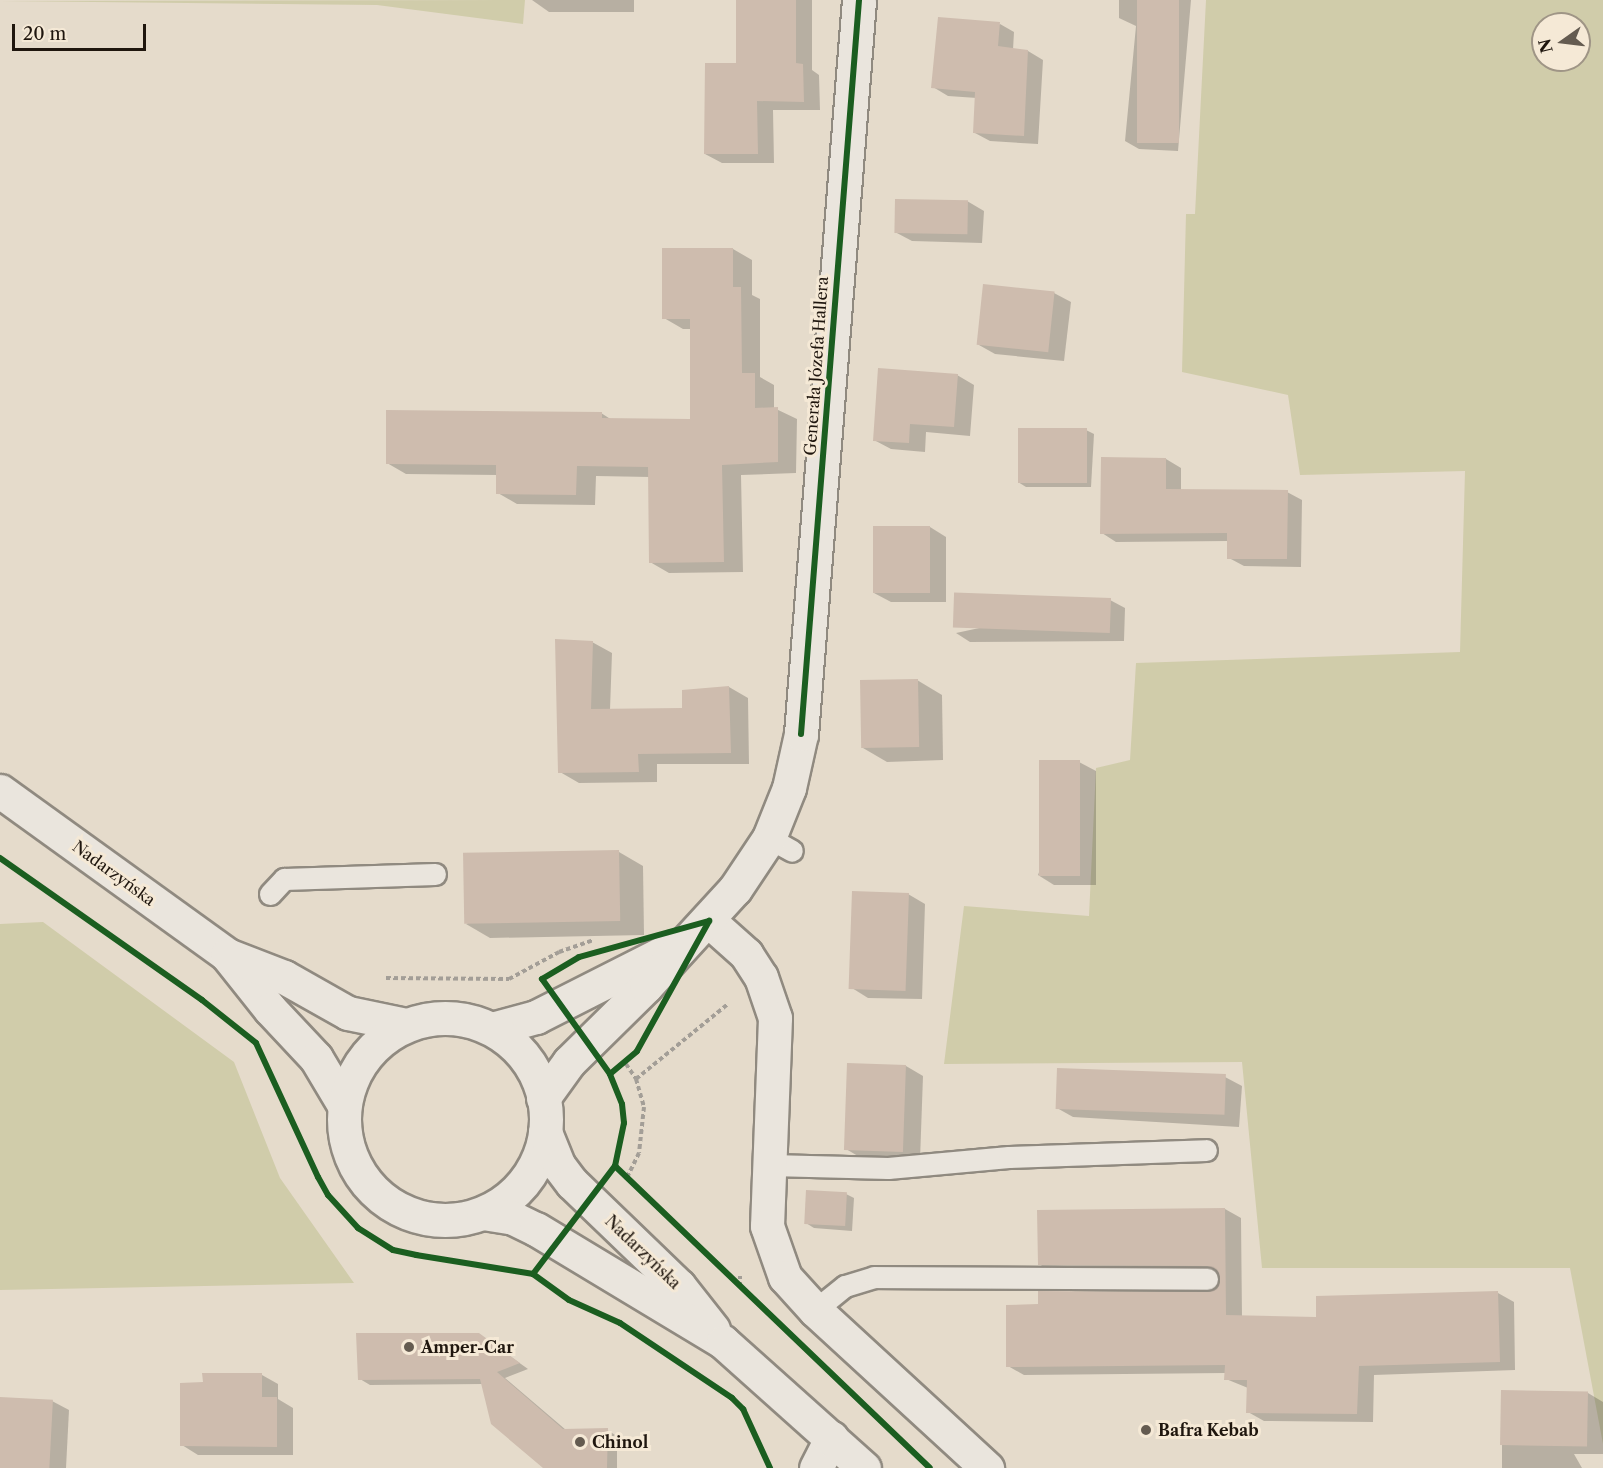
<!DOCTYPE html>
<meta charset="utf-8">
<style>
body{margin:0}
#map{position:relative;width:1603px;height:1468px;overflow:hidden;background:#e5dbcb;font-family:"Libre Caslon Text",serif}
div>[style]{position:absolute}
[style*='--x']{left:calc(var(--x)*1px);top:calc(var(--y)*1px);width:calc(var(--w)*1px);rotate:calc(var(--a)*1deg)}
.green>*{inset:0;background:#d0ccaa}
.shadow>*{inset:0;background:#0003}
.building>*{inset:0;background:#cebcae;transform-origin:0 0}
.path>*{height:4px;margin-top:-2px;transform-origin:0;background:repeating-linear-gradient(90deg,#a39e97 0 4.5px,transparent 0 7.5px)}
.roads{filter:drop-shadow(2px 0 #908a80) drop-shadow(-2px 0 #908a80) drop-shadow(0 2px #908a80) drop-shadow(0 -2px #908a80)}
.service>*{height:21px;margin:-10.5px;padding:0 10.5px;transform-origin:10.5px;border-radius:10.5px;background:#eae5dd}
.minor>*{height:33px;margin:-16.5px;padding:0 16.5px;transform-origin:16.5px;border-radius:16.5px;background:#eae5dd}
.tertiary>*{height:33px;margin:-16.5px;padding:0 16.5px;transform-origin:16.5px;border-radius:16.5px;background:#eae5dd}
.secondary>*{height:33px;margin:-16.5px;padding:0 16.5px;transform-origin:16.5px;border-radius:16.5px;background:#eae5dd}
.secondary>.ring{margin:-16.5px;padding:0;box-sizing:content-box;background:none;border:33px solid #eae5dd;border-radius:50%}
.cycleway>*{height:6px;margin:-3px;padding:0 3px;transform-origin:3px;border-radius:3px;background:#1b5e20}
.dots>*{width:16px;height:16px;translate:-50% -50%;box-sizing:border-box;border:3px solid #f5e9d6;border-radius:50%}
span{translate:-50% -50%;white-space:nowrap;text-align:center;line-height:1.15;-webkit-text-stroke:6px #f5e9d6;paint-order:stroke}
.street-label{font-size:16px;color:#1f160e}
.poi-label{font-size:16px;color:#1f160e;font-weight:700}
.left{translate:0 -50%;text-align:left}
.north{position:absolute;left:1531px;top:12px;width:60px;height:60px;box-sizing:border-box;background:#f5e9d6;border:2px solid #9f9586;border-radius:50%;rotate:256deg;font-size:16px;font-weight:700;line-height:24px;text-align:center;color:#1f160e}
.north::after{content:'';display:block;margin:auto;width:21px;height:27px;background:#645b50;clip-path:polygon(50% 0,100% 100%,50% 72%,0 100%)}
.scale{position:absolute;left:12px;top:24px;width:134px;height:27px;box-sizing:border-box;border:3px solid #1f160e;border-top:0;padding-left:8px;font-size:18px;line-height:21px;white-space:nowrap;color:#1f160e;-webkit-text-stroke:4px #f5e9d6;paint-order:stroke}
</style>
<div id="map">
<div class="green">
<div style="clip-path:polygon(525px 0,523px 24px,377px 5px,0 1px)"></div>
<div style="clip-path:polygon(evenodd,1206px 0,1603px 0,1603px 1444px,1570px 1268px,1262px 1268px,1242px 1062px,944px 1064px,964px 906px,1089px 916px,1096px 768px,1130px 760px,1136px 663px,1460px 652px,1465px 471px,1300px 475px,1288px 395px,1182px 372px,1186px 214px,1195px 214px,1206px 0,1543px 24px,1579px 24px,1579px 60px,1543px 60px,1543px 24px)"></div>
<div style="clip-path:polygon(43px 922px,234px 1062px,280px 1178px,354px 1283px,0 1290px,0 924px)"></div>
</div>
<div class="shadow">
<div style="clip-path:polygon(532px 0,634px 0,634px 12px,549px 12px)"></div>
<div style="clip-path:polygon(738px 0,812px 0,812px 70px,819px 75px,820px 110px,773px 110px,774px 163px,722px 163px,705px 154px,737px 64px)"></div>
<div style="clip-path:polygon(1119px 0,1191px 0,1178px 151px,1139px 149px,1125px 141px,1136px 26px,1119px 18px)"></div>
<div style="clip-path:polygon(1000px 24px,1014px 32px,1013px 50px,1028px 51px,1043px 60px,1038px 144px,990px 141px,975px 133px,977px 98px,948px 96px,933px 87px)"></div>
<div style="clip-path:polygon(967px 201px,984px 211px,982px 243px,912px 241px,895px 232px)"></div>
<div style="clip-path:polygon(664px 249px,733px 249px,752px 260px,752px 295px,760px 299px,760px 377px,774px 385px,774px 408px,797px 419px,796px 473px,741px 475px,743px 572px,669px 573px,650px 562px,650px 477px,596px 476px,595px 505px,517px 504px,498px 493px,498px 475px,406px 474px,387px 463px,601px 413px,612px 420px,692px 420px,692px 329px,683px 329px,664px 318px)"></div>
<div style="clip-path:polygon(1054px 293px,1071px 302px,1064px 361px,995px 354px,979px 345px)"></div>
<div style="clip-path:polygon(957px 375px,974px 385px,970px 436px,926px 432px,925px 452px,891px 449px,874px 440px)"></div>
<div style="clip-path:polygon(1086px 430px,1094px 434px,1091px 487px,1026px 487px,1018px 482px)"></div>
<div style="clip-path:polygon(1166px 459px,1181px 468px,1181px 491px,1287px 492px,1302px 500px,1301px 567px,1244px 566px,1229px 558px,1229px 541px,1116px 542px,1102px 533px)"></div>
<div style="clip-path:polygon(930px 527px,946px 537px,946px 602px,891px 602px,874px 593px)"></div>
<div style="clip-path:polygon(1110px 600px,1125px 608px,1124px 641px,970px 642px,956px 633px)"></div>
<div style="clip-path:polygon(592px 642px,612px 653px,610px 710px,684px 709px,729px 687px,748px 698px,749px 764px,657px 764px,657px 782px,579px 783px,560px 772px)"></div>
<div style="clip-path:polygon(917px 680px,942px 695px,943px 760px,887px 762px,863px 748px)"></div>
<div style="clip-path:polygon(1079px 762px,1096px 771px,1096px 885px,1054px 885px,1038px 875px)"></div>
<div style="clip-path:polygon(619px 852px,643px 866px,644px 935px,490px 938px,466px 924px)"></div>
<div style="clip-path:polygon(908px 894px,925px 904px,922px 999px,868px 998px,852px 988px)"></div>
<div style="clip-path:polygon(848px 1065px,906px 1066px,923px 1076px,920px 1160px,863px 1159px,846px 1149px)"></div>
<div style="clip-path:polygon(1225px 1077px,1242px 1086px,1239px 1127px,1073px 1117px,1057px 1108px)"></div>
<div style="clip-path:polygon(846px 1194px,854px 1198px,852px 1231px,814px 1228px,806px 1223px)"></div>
<div style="clip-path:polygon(1225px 1209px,1241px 1218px,1242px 1317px,1318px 1318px,1498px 1293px,1514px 1302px,1515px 1370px,1374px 1375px,1373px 1422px,1264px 1421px,1248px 1412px,1248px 1388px,1226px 1379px,1226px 1373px,1024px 1375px,1008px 1366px,1215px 1291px,1221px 1280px,1220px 1275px,1055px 1274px,1039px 1264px)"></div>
<div style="clip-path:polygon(479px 1334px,528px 1369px,505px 1378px,566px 1430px,607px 1430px,617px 1436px,617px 1468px,546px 1468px,483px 1384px,370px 1385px,360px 1379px)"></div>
<div style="clip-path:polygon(262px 1375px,278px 1384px,278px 1399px,293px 1408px,293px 1455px,198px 1455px,182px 1445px,204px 1384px)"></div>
<div style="clip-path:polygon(1502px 1392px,1588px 1393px,1603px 1402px,1603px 1454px,1574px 1454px,1582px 1468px,1502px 1468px)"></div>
<div style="clip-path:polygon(0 1398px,52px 1401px,69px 1410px,66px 1468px,0 1468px)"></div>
</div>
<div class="building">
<div style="clip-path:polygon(736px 0,796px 0,796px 63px,803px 64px,804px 102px,757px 101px,758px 154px,704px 154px,705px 63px,736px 63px)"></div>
<div style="left:1137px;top:0;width:42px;height:143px"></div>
<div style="clip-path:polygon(938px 17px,1000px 22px,998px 46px,1028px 50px,1024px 136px,973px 133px,975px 92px,931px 88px)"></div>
<div style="left:895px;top:199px;width:73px;height:34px;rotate:1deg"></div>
<div style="clip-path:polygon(662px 248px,733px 248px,733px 287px,741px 287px,742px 373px,755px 373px,755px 408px,778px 407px,778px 462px,722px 465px,724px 562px,649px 563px,648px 467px,577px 466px,576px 495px,496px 494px,496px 465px,386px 464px,386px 410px,602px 412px,602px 418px,690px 419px,690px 319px,662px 319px)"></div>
<div style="left:983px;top:284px;width:72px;height:61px;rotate:6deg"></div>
<div style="clip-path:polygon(878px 368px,958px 374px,954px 427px,910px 424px,909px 443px,873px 441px)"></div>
<div style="left:1018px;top:428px;width:69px;height:55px"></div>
<div style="clip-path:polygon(1101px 457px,1166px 458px,1166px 489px,1288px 490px,1287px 559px,1227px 559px,1227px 533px,1100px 534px)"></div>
<div style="left:873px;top:526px;width:57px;height:67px"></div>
<div style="left:1111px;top:598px;width:35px;height:157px;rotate:92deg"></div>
<div style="clip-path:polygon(555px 639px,593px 641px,591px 709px,682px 708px,682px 690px,729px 686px,731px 753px,638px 754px,639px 772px,558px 773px)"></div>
<div style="left:918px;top:679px;width:68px;height:58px;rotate:89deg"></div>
<div style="left:1039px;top:760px;width:41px;height:116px"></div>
<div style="left:619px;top:850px;width:71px;height:156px;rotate:89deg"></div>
<div style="left:852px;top:891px;width:57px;height:98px;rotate:2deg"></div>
<div style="left:847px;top:1063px;width:59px;height:87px;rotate:2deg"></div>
<div style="left:1057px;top:1068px;width:169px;height:41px;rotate:2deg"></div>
<div style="left:806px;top:1190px;width:41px;height:34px;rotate:3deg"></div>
<div style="clip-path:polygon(1225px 1208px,1226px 1315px,1316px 1317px,1316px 1296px,1498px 1291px,1500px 1362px,1359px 1366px,1357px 1414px,1246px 1413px,1247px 1380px,1224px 1380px,1225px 1365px,1006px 1367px,1006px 1305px,1038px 1304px,1038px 1291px,1207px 1292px,1214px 1290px,1220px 1280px,1218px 1272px,1207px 1266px,1038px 1265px,1037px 1210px)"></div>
<div style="clip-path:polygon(356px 1333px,479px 1333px,520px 1363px,497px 1372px,563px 1429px,608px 1428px,607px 1468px,543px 1468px,491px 1424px,480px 1379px,358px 1380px)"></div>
<div style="clip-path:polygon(202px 1373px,262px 1373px,262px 1397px,277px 1397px,277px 1447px,180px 1446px,180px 1383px,203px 1382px)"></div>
<div style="left:1501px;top:1390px;width:87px;height:55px;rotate:1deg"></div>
<div style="left:0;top:1397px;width:53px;height:71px;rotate:3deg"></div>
</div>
<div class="path">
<div style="--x:386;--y:978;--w:123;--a:0.5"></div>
<div style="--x:509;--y:979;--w:57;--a:-28.4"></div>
<div style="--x:559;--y:952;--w:37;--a:-19"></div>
<div style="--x:626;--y:1064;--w:18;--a:56"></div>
<div style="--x:636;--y:1079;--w:29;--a:74"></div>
<div style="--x:644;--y:1107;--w:46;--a:96.2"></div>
<div style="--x:639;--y:1153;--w:30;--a:116"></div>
<div style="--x:636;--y:1079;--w:119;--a:-39.2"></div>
<div style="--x:740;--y:1286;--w:10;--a:-90"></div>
</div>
<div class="roads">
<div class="service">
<div style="--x:769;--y:838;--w:26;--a:29"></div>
<div style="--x:270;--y:894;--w:21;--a:-47"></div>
<div style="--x:284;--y:879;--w:151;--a:-1.9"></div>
<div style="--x:770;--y:1165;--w:118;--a:1.5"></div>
<div style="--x:888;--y:1168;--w:121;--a:-5.2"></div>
<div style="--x:1009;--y:1157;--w:197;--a:-2"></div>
<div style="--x:815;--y:1310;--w:38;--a:-39"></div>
<div style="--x:845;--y:1286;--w:30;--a:-17"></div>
<div style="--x:874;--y:1277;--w:333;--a:0.3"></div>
</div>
<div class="minor">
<div style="--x:709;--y:921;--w:50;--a:41.7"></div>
<div style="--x:746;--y:954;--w:27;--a:57"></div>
<div style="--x:761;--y:977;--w:43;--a:71.1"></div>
<div style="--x:775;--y:1018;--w:208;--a:92.2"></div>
<div style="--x:767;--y:1226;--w:54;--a:70.6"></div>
<div style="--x:785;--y:1277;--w:45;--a:47.7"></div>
<div style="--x:815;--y:1310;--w:234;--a:42.6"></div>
</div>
<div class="tertiary">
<div style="--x:492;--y:1029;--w:46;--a:-15.3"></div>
<div style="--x:536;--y:1017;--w:155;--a:-26.9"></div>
<div style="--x:543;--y:1098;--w:44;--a:-54.2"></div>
<div style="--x:569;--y:1062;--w:108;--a:-44.6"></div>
<div style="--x:646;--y:986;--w:132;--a:-47.5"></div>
<div style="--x:735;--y:889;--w:61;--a:-56.3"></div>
<div style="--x:769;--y:838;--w:54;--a:-68.2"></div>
<div style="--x:789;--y:788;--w:55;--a:-77.5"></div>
<div style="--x:801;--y:734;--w:736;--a:-85.48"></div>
<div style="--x:816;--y:1468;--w:34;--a:-63"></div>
</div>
<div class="secondary">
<div style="--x:0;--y:791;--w:280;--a:35.8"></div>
<div style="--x:227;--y:955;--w:69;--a:51.5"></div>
<div style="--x:270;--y:1009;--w:67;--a:46.8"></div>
<div style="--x:316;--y:1058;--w:55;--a:59.2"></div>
<div style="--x:227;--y:955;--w:61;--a:21.1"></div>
<div style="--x:284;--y:977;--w:73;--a:29.4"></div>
<div style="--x:348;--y:1013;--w:59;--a:11.7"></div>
<div class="ring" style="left:344px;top:1018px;width:169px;height:169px"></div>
<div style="--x:545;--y:1132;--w:37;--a:68"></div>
<div style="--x:559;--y:1166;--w:21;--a:53"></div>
<div style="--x:572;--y:1183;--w:149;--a:43.9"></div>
<div style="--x:679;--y:1286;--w:55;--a:51.7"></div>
<div style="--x:483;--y:1213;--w:30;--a:9"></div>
<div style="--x:513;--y:1218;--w:25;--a:26"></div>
<div style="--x:536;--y:1229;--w:218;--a:31.1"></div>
<div style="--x:723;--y:1342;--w:189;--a:41.8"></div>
</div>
</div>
<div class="cycleway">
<div style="--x:801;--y:734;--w:736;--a:-85.48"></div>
<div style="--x:0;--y:858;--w:247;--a:35.1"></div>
<div style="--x:202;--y:1000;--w:69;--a:38.5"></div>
<div style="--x:256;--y:1043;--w:148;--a:65.2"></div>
<div style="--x:318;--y:1177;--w:21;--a:61"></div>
<div style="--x:328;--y:1195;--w:45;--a:47.7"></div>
<div style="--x:358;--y:1228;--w:41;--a:32.2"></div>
<div style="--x:393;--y:1250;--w:24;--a:12"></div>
<div style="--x:416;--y:1255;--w:119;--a:9.2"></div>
<div style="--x:533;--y:1274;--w:44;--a:35.8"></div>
<div style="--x:569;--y:1300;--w:56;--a:24.3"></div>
<div style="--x:620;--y:1323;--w:135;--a:33.8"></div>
<div style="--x:732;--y:1398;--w:16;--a:45"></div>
<div style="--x:743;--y:1409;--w:65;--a:65.4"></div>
<div style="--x:610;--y:1074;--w:35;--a:-40"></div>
<div style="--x:637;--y:1051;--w:149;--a:-61"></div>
<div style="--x:615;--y:1166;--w:436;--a:43.8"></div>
<div style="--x:533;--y:1274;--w:136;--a:-52.8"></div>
<div style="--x:615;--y:1166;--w:44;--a:-78.2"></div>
<div style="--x:624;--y:1123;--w:19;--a:-96"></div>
<div style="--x:622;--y:1104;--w:32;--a:-112"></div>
<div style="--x:610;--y:1074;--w:117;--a:-125.6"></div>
<div style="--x:542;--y:979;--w:43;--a:-30.7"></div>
<div style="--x:579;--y:957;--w:135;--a:-15.5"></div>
</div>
<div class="dots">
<div style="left:409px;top:1347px;background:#645b50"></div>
<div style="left:1146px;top:1430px;background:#645b50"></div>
<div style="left:580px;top:1442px;background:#645b50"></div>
</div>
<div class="street-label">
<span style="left:816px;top:366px;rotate:-86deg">Generała Józefa Hallera</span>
<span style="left:114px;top:873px;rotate:36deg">Nadarzyńska</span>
<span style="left:643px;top:1252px;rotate:44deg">Nadarzyńska</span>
</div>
<div class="poi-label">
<span class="left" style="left:421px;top:1347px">Amper-Car</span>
<span class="left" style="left:1158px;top:1430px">Bafra Kebab</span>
<span class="left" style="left:592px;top:1442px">Chinol</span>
</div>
<div class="north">N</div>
<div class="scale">20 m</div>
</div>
